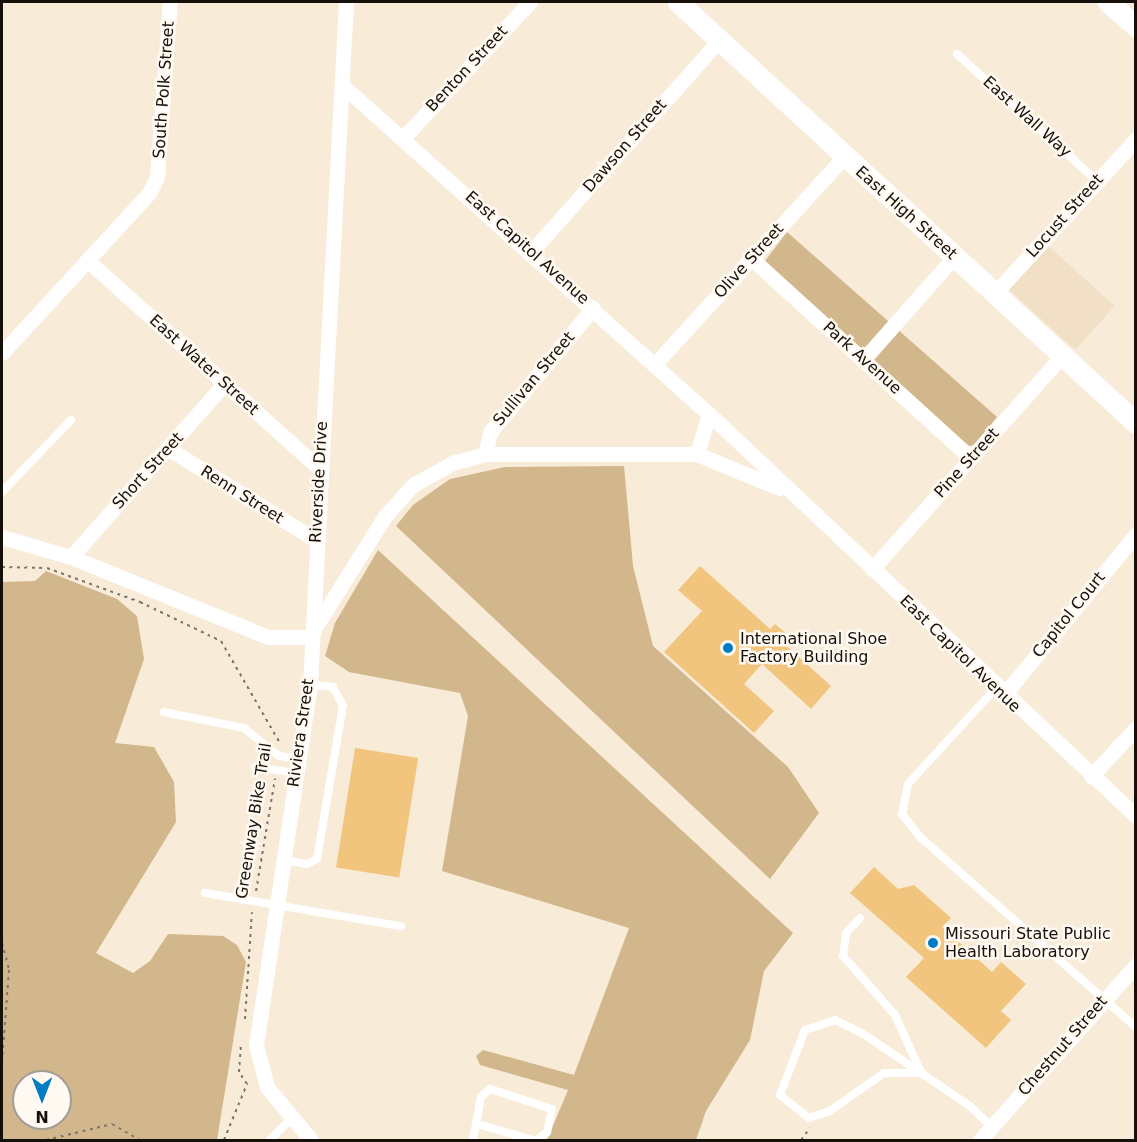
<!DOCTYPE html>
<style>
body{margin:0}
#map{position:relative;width:1137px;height:1142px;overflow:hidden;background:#f8ebd8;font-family:"DejaVu Sans",sans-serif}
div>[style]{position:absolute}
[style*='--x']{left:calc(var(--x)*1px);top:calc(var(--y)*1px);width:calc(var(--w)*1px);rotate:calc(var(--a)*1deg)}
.built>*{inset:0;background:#f1e0c6;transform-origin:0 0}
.green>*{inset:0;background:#d2b68c}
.building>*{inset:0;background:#f2c57f;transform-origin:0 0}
.path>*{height:2px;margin-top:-1px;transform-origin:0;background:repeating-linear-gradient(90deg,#7e7569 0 3px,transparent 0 7.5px)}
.service>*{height:8px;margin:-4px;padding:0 4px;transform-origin:4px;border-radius:4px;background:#fff}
.minor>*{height:15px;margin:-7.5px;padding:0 7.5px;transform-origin:7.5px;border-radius:7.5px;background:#fff}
.secondary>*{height:21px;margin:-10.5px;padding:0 10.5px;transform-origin:10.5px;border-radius:10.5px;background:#fff}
.dots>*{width:16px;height:16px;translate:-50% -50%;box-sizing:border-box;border:3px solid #fff9f2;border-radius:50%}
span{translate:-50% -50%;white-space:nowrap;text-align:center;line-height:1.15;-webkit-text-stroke:5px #fff9f2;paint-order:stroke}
.street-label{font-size:16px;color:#15100a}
.poi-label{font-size:16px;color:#15100a}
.left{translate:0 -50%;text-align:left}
.frame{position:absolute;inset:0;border:3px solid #15100a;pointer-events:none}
.north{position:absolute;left:12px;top:1070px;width:60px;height:60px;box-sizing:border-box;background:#fff9f2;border:2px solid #a19c95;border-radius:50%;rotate:180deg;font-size:16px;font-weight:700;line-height:24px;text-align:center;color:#15100a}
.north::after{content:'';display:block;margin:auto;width:21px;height:27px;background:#007cc5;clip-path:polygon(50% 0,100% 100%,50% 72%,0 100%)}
</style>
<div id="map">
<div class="built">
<div style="left:1045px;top:243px;width:94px;height:59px;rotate:42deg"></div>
</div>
<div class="green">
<div style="clip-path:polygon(787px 232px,997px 417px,974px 445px,969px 446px,765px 261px)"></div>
<div style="clip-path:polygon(624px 466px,633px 566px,653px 646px,788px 767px,819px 813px,770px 879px,396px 526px,413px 505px,450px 479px,505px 467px)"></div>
<div style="clip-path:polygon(378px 550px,793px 933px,764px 971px,750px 1040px,706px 1111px,696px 1140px,547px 1140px,568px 1090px,480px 1065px,476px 1056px,483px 1050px,574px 1075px,629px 928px,442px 871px,468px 716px,460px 693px,349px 672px,325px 656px,335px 623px)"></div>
<div style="clip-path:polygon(evenodd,46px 571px,117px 599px,137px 616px,144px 659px,115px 743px,154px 747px,174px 782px,176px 822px,96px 953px,133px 973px,150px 961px,168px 934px,223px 936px,237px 945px,246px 962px,217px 1140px,2px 1140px,2px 582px,35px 581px,46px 571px,24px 1082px,60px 1082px,60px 1118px,24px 1118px,24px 1082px)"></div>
</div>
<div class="building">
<div style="clip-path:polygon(700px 566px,770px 629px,775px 624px,789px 636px,783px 643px,831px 686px,811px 709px,762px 664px,744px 684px,774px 711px,754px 733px,664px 652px,702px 611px,678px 590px)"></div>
<div style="left:355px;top:748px;width:64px;height:121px;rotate:9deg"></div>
<div style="clip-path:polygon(874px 867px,898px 889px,914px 885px,951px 918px,942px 927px,992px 972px,1001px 962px,1026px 984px,1001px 1011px,1011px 1020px,986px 1048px,906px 977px,924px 958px,850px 893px)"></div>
</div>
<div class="path">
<div style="--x:2;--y:567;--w:45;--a:1.3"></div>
<div style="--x:47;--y:568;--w:99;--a:20.1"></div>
<div style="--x:140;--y:602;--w:90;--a:25.7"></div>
<div style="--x:221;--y:641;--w:118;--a:60"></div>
<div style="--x:256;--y:891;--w:114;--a:-80.4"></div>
<div style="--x:2;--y:943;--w:28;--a:75"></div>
<div style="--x:9;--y:970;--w:93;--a:94.3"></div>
<div style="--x:245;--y:1019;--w:107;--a:-86.3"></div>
<div style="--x:46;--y:1140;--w:68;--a:-13.6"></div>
<div style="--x:112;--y:1124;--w:32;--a:30"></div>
<div style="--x:224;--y:1140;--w:61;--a:-67.7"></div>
<div style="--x:247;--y:1084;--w:14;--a:-124"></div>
<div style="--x:239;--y:1072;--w:26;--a:-86"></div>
<div style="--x:801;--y:1140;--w:15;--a:-53"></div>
</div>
<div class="service">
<div style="--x:957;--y:54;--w:189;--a:42.2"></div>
<div style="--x:2;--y:492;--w:100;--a:-46.2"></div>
<div style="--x:995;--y:689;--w:129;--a:132.5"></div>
<div style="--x:908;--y:784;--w:31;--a:101"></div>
<div style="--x:902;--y:814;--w:28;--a:52"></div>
<div style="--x:919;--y:836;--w:289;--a:41.4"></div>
<div style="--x:164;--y:712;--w:82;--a:11.3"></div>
<div style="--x:244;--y:728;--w:45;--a:38.7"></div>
<div style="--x:279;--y:756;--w:19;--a:9"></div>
<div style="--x:255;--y:767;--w:40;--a:8.5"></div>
<div style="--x:284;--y:860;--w:23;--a:10"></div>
<div style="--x:307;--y:864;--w:11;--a:-27"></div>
<div style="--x:317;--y:859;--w:155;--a:-80.4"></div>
<div style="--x:343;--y:706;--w:21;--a:-118"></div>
<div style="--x:333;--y:687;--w:23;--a:-173"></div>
<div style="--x:205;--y:893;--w:199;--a:9.6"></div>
<div style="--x:860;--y:918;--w:21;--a:133"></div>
<div style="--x:846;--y:933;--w:23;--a:97"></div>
<div style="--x:843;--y:956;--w:79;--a:48.6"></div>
<div style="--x:895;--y:1015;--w:63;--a:65.5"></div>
<div style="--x:922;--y:1073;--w:38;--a:180"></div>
<div style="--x:884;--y:1073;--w:66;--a:144.9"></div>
<div style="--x:830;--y:1111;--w:22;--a:162"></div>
<div style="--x:809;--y:1118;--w:37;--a:-142"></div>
<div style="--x:780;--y:1095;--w:70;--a:-69"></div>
<div style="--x:805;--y:1030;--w:32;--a:-18"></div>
<div style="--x:835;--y:1020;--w:30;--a:26"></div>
<div style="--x:862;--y:1033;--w:130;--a:34.1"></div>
<div style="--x:970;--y:1106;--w:30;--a:44"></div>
<div style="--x:477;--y:1124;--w:58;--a:15.9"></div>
<div style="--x:270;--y:1140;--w:28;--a:-45"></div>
<div style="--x:473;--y:1140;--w:44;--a:-79.5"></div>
<div style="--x:481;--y:1097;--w:12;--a:-42"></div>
<div style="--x:490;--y:1089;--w:65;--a:17.9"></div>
<div style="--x:552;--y:1109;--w:24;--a:102"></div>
<div style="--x:547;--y:1132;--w:13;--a:141"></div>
</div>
<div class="minor">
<div style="--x:342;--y:85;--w:493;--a:41.9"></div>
<div style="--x:709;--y:414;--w:42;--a:106.7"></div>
<div style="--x:404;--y:137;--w:185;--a:-47"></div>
<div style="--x:531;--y:252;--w:283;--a:-48.4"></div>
<div style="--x:752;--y:259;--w:296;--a:42.3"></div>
<div style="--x:87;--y:260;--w:313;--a:41.9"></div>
<div style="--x:995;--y:293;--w:209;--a:-47.5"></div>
<div style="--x:2;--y:353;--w:217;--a:-47.4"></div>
<div style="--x:149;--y:193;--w:18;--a:-63"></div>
<div style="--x:157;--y:177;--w:175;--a:-85.8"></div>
<div style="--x:863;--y:360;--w:137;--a:-48.5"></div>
<div style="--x:654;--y:365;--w:282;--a:-47.6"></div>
<div style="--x:709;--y:414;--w:586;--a:43.27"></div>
<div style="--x:169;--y:449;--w:173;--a:31.8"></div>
<div style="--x:485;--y:454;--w:23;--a:-77"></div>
<div style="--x:490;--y:432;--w:161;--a:-50.3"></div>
<div style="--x:2;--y:537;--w:72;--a:16.2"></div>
<div style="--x:71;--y:557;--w:213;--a:22.1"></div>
<div style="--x:268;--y:637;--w:42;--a:0"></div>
<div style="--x:71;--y:557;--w:231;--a:-48.5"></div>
<div style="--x:872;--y:569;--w:285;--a:-48.3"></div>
<div style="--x:311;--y:634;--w:139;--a:-57.9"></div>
<div style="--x:385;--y:516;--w:42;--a:-47.9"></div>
<div style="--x:413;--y:485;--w:45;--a:-29.4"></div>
<div style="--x:452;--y:463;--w:34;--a:-15"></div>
<div style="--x:485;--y:454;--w:212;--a:0"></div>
<div style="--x:697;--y:454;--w:89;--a:22.5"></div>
<div style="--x:1003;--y:696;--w:210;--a:-50.6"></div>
<div style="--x:1091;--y:776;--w:66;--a:-46.8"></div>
<div style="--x:311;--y:1140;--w:69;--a:-129.7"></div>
<div style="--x:267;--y:1087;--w:43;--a:-104.7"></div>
<div style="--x:256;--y:1045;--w:365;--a:-81.5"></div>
<div style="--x:310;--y:684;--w:683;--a:-86.98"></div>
<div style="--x:980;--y:1140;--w:234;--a:-48.3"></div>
</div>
<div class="secondary">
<div style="--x:678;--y:2;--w:622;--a:42.59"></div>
<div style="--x:1108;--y:2;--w:37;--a:41"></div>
</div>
<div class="dots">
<div style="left:728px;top:648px;background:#007cc5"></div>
<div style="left:933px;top:943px;background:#007cc5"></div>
</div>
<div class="street-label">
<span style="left:467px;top:69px;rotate:-47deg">Benton Street</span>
<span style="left:164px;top:90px;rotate:-86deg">South Polk Street</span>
<span style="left:1027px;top:117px;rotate:42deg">East Wall Way</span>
<span style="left:625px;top:146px;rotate:-49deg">Dawson Street</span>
<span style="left:906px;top:213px;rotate:42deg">East High Street</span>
<span style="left:1065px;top:216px;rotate:-48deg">Locust Street</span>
<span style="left:527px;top:248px;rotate:42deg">East Capitol Avenue</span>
<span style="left:749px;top:261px;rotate:-48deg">Olive Street</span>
<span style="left:862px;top:358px;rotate:42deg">Park Avenue</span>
<span style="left:204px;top:365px;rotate:42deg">East Water Street</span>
<span style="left:534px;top:379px;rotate:-50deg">Sullivan Street</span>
<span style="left:967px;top:463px;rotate:-48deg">Pine Street</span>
<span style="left:148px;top:471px;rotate:-48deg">Short Street</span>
<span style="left:319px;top:482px;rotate:-87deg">Riverside Drive</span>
<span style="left:242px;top:495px;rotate:32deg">Renn Street</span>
<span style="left:1069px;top:615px;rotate:-51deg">Capitol Court</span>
<span style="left:960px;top:654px;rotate:44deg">East Capitol Avenue</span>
<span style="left:301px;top:733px;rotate:-82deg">Riviera Street</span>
<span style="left:254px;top:821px;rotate:-81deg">Greenway Bike Trail</span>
<span style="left:1063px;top:1046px;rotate:-49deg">Chestnut Street</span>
</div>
<div class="poi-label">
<span class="left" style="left:740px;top:648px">International Shoe<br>Factory Building</span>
<span class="left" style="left:945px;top:943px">Missouri State Public<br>Health Laboratory</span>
</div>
<div class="frame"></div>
<div class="north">N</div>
</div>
